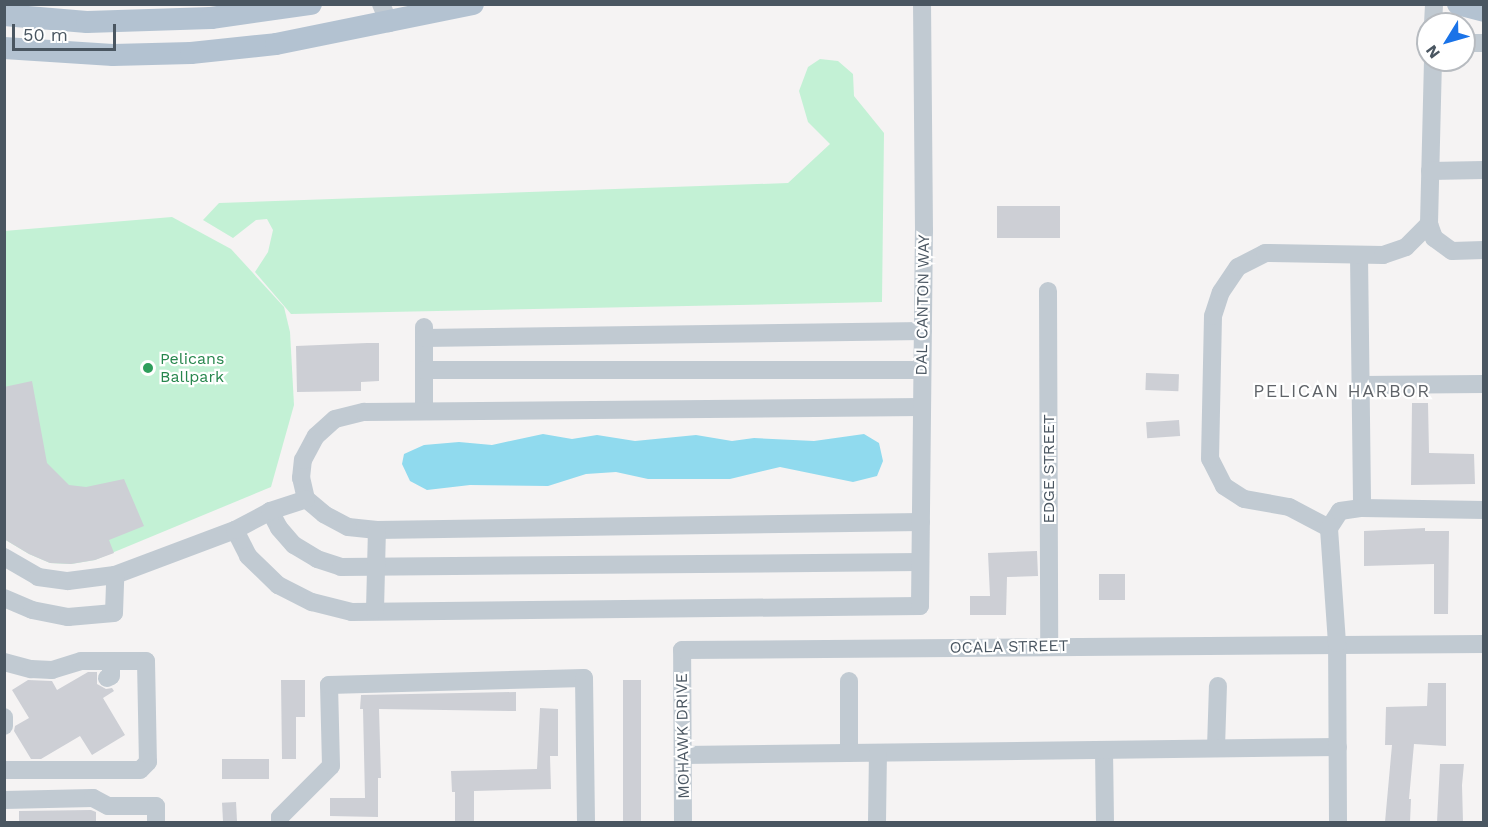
<!DOCTYPE html>
<style>
body{margin:0}
#map{position:relative;width:1488px;height:827px;overflow:hidden;background:#f5f3f3;font-family:"Work Sans",sans-serif}
div>[style]{position:absolute}
[style*='--x']{left:calc(var(--x)*1px);top:calc(var(--y)*1px);width:calc(var(--w)*1px);rotate:calc(var(--a)*1deg)}
.green>*{inset:0;background:#c3f1d5}
.water>*{inset:0;background:#90daee}
.building>*{inset:0;background:#cdcfd5;transform-origin:0 0}
.minor>*{height:18px;margin:-9px;padding:0 9px;transform-origin:9px;border-radius:9px;background:#c1cad2}
.major>*{height:22px;margin:-11px;padding:0 11px;transform-origin:11px;border-radius:11px;background:#b3c2d1}
.dots>*{width:16px;height:16px;translate:-50% -50%;box-sizing:border-box;border:3px solid #fff;border-radius:50%}
span{translate:-50% -50%;white-space:nowrap;text-align:center;line-height:1.15;-webkit-text-stroke:4.5px #fff;paint-order:stroke}
.street-label{font-size:16px;color:#4a5661}
.leisure-label{font-size:16px;color:#27864d}
.left{translate:0 -50%;text-align:left}
.neighbourhood-label{font-size:18px;color:#5f6368;letter-spacing:1.5px}
.frame{position:absolute;inset:0;border:6px solid #4a5661;pointer-events:none}
.north{position:absolute;left:1416px;top:12px;width:60px;height:60px;box-sizing:border-box;background:#fff;border:2px solid #b7bbc0;border-radius:50%;rotate:233deg;font-size:16px;font-weight:700;line-height:24px;text-align:center;color:#4a5661}
.north::after{content:'';display:block;margin:auto;width:21px;height:27px;background:#1a73e8;clip-path:polygon(50% 0,100% 100%,50% 72%,0 100%)}
.scale{position:absolute;left:12px;top:24px;width:104px;height:27px;box-sizing:border-box;border:3px solid #4a5661;border-top:0;padding-left:8px;font-size:18px;line-height:21px;white-space:nowrap;color:#4a5661;-webkit-text-stroke:4px #fff;paint-order:stroke}
</style>
<div id="map">
<div class="green">
<div style="clip-path:polygon(820px 59px,838px 61px,853px 74px,854px 96px,884px 133px,882px 302px,291px 314px,255px 272px,268px 252px,273px 230px,267px 219px,256px 220px,233px 238px,203px 220px,219px 203px,788px 183px,830px 144px,808px 122px,799px 91px,808px 67px)"></div>
<div style="clip-path:polygon(172px 217px,231px 249px,284px 307px,290px 332px,294px 405px,271px 487px,95px 560px,71px 564px,50px 563px,29px 554px,4px 539px,4px 231px)"></div>
</div>
<div class="water">
<div style="clip-path:polygon(543px 434px,572px 439px,597px 435px,635px 441px,696px 435px,732px 441px,754px 438px,814px 441px,864px 434px,879px 443px,883px 461px,877px 476px,853px 482px,780px 467px,730px 479px,648px 479px,616px 472px,586px 474px,548px 486px,470px 485px,427px 490px,410px 481px,402px 464px,404px 454px,424px 445px,459px 442px,492px 445px)"></div>
</div>
<div class="building">
<div style="left:997px;top:206px;width:63px;height:32px"></div>
<div style="clip-path:polygon(367px 343px,379px 343px,379px 381px,361px 382px,361px 391px,297px 392px,296px 346px)"></div>
<div style="left:1146px;top:373px;width:33px;height:17px;rotate:2deg"></div>
<div style="clip-path:polygon(32px 381px,47px 463px,69px 485px,86px 487px,124px 479px,144px 526px,109px 540px,114px 553px,95px 560px,71px 564px,50px 563px,29px 554px,4px 539px,4px 387px)"></div>
<div style="clip-path:polygon(1412px 403px,1428px 403px,1429px 453px,1474px 454px,1475px 484px,1411px 485px)"></div>
<div style="left:1179px;top:420px;width:16px;height:33px;rotate:86deg"></div>
<div style="clip-path:polygon(1425px 528px,1425px 531px,1449px 531px,1448px 614px,1434px 614px,1434px 564px,1364px 566px,1364px 531px)"></div>
<div style="clip-path:polygon(1037px 551px,1038px 576px,1007px 577px,1006px 615px,970px 615px,970px 596px,990px 596px,988px 553px)"></div>
<div style="left:1099px;top:574px;width:26px;height:26px"></div>
<div style="clip-path:polygon(88px 672px,97px 672px,97px 684px,106px 689px,112px 688px,114px 691px,103px 698px,125px 735px,92px 755px,80px 736px,41px 759px,31px 759px,14px 731px,15px 726px,29px 718px,12px 690px,28px 680px,52px 681px,57px 690px)"></div>
<div style="clip-path:polygon(281px 680px,305px 680px,305px 717px,296px 717px,296px 759px,282px 759px)"></div>
<div style="left:623px;top:680px;width:18px;height:142px"></div>
<div style="clip-path:polygon(1428px 683px,1446px 683px,1446px 746px,1414px 744px,1409px 799px,1411px 799px,1410px 822px,1385px 822px,1392px 745px,1385px 745px,1386px 707px,1427px 706px)"></div>
<div style="clip-path:polygon(516px 692px,516px 711px,379px 709px,381px 778px,378px 778px,378px 817px,330px 816px,330px 798px,365px 798px,363px 709px,360px 709px,361px 695px)"></div>
<div style="clip-path:polygon(540px 708px,558px 709px,558px 756px,550px 756px,551px 789px,474px 791px,474px 822px,455px 822px,455px 792px,452px 792px,451px 771px,537px 769px)"></div>
<div style="left:222px;top:759px;width:47px;height:20px"></div>
<div style="clip-path:polygon(1440px 764px,1464px 764px,1462px 785px,1463px 822px,1437px 822px)"></div>
<div style="left:236px;top:802px;width:20px;height:14px;rotate:87deg"></div>
<div style="clip-path:polygon(91px 810px,96px 812px,96px 822px,19px 822px,19px 811px)"></div>
</div>
<div class="minor">
<div style="--x:381;--y:4;--w:21;--a:67"></div>
<div style="--x:1433;--y:24;--w:20;--a:-87"></div>
<div style="--x:1469;--y:43;--w:15;--a:0"></div>
<div style="--x:1433;--y:60;--w:164;--a:91.4"></div>
<div style="--x:1429;--y:224;--w:15;--a:70"></div>
<div style="--x:1434;--y:238;--w:22;--a:36"></div>
<div style="--x:1452;--y:251;--w:32;--a:-2"></div>
<div style="--x:1430;--y:171;--w:54;--a:-1.1"></div>
<div style="--x:1359;--y:255;--w:253;--a:89.3"></div>
<div style="--x:1048;--y:291;--w:356;--a:89.8"></div>
<div style="--x:424;--y:327;--w:84;--a:90"></div>
<div style="--x:424;--y:338;--w:499;--a:-0.8"></div>
<div style="--x:424;--y:370;--w:498;--a:0"></div>
<div style="--x:1361;--y:385;--w:123;--a:-0.5"></div>
<div style="--x:270;--y:511;--w:19;--a:62"></div>
<div style="--x:279;--y:528;--w:23;--a:49"></div>
<div style="--x:294;--y:545;--w:27;--a:31"></div>
<div style="--x:317;--y:559;--w:25;--a:18"></div>
<div style="--x:341;--y:567;--w:579;--a:-0.49"></div>
<div style="--x:921;--y:522;--w:544;--a:179.16"></div>
<div style="--x:377;--y:530;--w:29;--a:-174"></div>
<div style="--x:348;--y:527;--w:27;--a:-152"></div>
<div style="--x:324;--y:514;--w:23;--a:-140"></div>
<div style="--x:306;--y:499;--w:22;--a:-103"></div>
<div style="--x:301;--y:478;--w:18;--a:-84"></div>
<div style="--x:303;--y:460;--w:27;--a:-62"></div>
<div style="--x:316;--y:436;--w:25;--a:-42"></div>
<div style="--x:335;--y:419;--w:30;--a:-14"></div>
<div style="--x:364;--y:412;--w:558;--a:-0.51"></div>
<div style="--x:1329;--y:528;--w:45;--a:-152.3"></div>
<div style="--x:1289;--y:507;--w:46;--a:-169.9"></div>
<div style="--x:1244;--y:499;--w:24;--a:-147"></div>
<div style="--x:1224;--y:486;--w:30;--a:-117"></div>
<div style="--x:1210;--y:459;--w:143;--a:-88.8"></div>
<div style="--x:1213;--y:316;--w:25;--a:-72"></div>
<div style="--x:1221;--y:292;--w:30;--a:-56"></div>
<div style="--x:1238;--y:267;--w:30;--a:-27"></div>
<div style="--x:1265;--y:253;--w:118;--a:1"></div>
<div style="--x:1383;--y:255;--w:24;--a:-19"></div>
<div style="--x:1406;--y:247;--w:33;--a:-45"></div>
<div style="--x:235;--y:530;--w:29;--a:63"></div>
<div style="--x:248;--y:556;--w:42;--a:44"></div>
<div style="--x:278;--y:585;--w:38;--a:27"></div>
<div style="--x:312;--y:602;--w:41;--a:14"></div>
<div style="--x:352;--y:612;--w:568;--a:-0.61"></div>
<div style="--x:920;--y:606;--w:375;--a:-89.4"></div>
<div style="--x:924;--y:231;--w:227;--a:-90.5"></div>
<div style="--x:4;--y:557;--w:39;--a:30"></div>
<div style="--x:38;--y:577;--w:30;--a:8"></div>
<div style="--x:68;--y:581;--w:47;--a:-7.3"></div>
<div style="--x:115;--y:575;--w:128;--a:-20.6"></div>
<div style="--x:235;--y:530;--w:40;--a:-28"></div>
<div style="--x:270;--y:511;--w:38;--a:-18"></div>
<div style="--x:4;--y:598;--w:30;--a:23"></div>
<div style="--x:32;--y:610;--w:37;--a:11"></div>
<div style="--x:68;--y:617;--w:46;--a:-5"></div>
<div style="--x:114;--y:613;--w:38;--a:-88"></div>
<div style="--x:375;--y:610;--w:80;--a:-88.6"></div>
<div style="--x:4;--y:662;--w:28;--a:15"></div>
<div style="--x:31;--y:669;--w:21;--a:3"></div>
<div style="--x:52;--y:670;--w:30;--a:-17"></div>
<div style="--x:81;--y:661;--w:65;--a:0"></div>
<div style="--x:146;--y:661;--w:101;--a:88.9"></div>
<div style="--x:148;--y:762;--w:11;--a:135"></div>
<div style="--x:140;--y:770;--w:136;--a:180"></div>
<div style="--x:107;--y:678;--w:4;--a:-27"></div>
<div style="--x:111;--y:676;--w:15;--a:-90"></div>
<div style="--x:849;--y:681;--w:72;--a:90"></div>
<div style="--x:4;--y:717;--w:9;--a:90"></div>
<div style="--x:1216;--y:748;--w:62;--a:-88.2"></div>
<div style="--x:1104;--y:750;--w:72;--a:89.2"></div>
<div style="--x:683;--y:755;--w:655;--a:-0.7"></div>
<div style="--x:4;--y:800;--w:89;--a:-1.3"></div>
<div style="--x:93;--y:798;--w:17;--a:28"></div>
<div style="--x:108;--y:806;--w:48;--a:0"></div>
<div style="--x:156;--y:806;--w:16;--a:90"></div>
<div style="--x:280;--y:822;--w:5;--a:-90"></div>
<div style="--x:280;--y:817;--w:72;--a:-45"></div>
<div style="--x:331;--y:766;--w:81;--a:-91.4"></div>
<div style="--x:329;--y:685;--w:255;--a:-1.6"></div>
<div style="--x:584;--y:678;--w:144;--a:89.2"></div>
<div style="--x:683;--y:822;--w:172;--a:-90.3"></div>
<div style="--x:682;--y:650;--w:802;--a:-0.43"></div>
<div style="--x:877;--y:822;--w:69;--a:-89.2"></div>
<div style="--x:1338;--y:822;--w:179;--a:-90.3"></div>
<div style="--x:1337;--y:643;--w:115;--a:-94"></div>
<div style="--x:1329;--y:528;--w:20;--a:-57"></div>
<div style="--x:1340;--y:511;--w:22;--a:-8"></div>
<div style="--x:1362;--y:508;--w:122;--a:0.9"></div>
</div>
<div class="major">
<div style="--x:1458;--y:4;--w:27;--a:15"></div>
<div style="--x:4;--y:15;--w:83;--a:4.8"></div>
<div style="--x:87;--y:22;--w:124;--a:-1.8"></div>
<div style="--x:211;--y:18;--w:101;--a:-8"></div>
<div style="--x:4;--y:48;--w:109;--a:3.7"></div>
<div style="--x:113;--y:55;--w:78;--a:-1.5"></div>
<div style="--x:191;--y:53;--w:85;--a:-6"></div>
<div style="--x:276;--y:44;--w:201;--a:-11.5"></div>
</div>
<div class="dots">
<div style="left:148px;top:368px;background:#2e9e5b"></div>
</div>
<div class="street-label">
<span style="left:923px;top:305px;rotate:-89deg">DAL CANTON WAY</span>
<span style="left:1049px;top:469px;rotate:-90deg">EDGE STREET</span>
<span style="left:1009px;top:647px;rotate:-1deg">OCALA STREET</span>
<span style="left:683px;top:736px;rotate:-91deg">MOHAWK DRIVE</span>
</div>
<div class="leisure-label">
<span class="left" style="left:160px;top:368px">Pelicans<br>Ballpark</span>
</div>
<div class="neighbourhood-label">
<span style="left:1342px;top:391px">PELICAN HARBOR</span>
</div>
<div class="frame"></div>
<div class="north">N</div>
<div class="scale">50 m</div>
</div>
